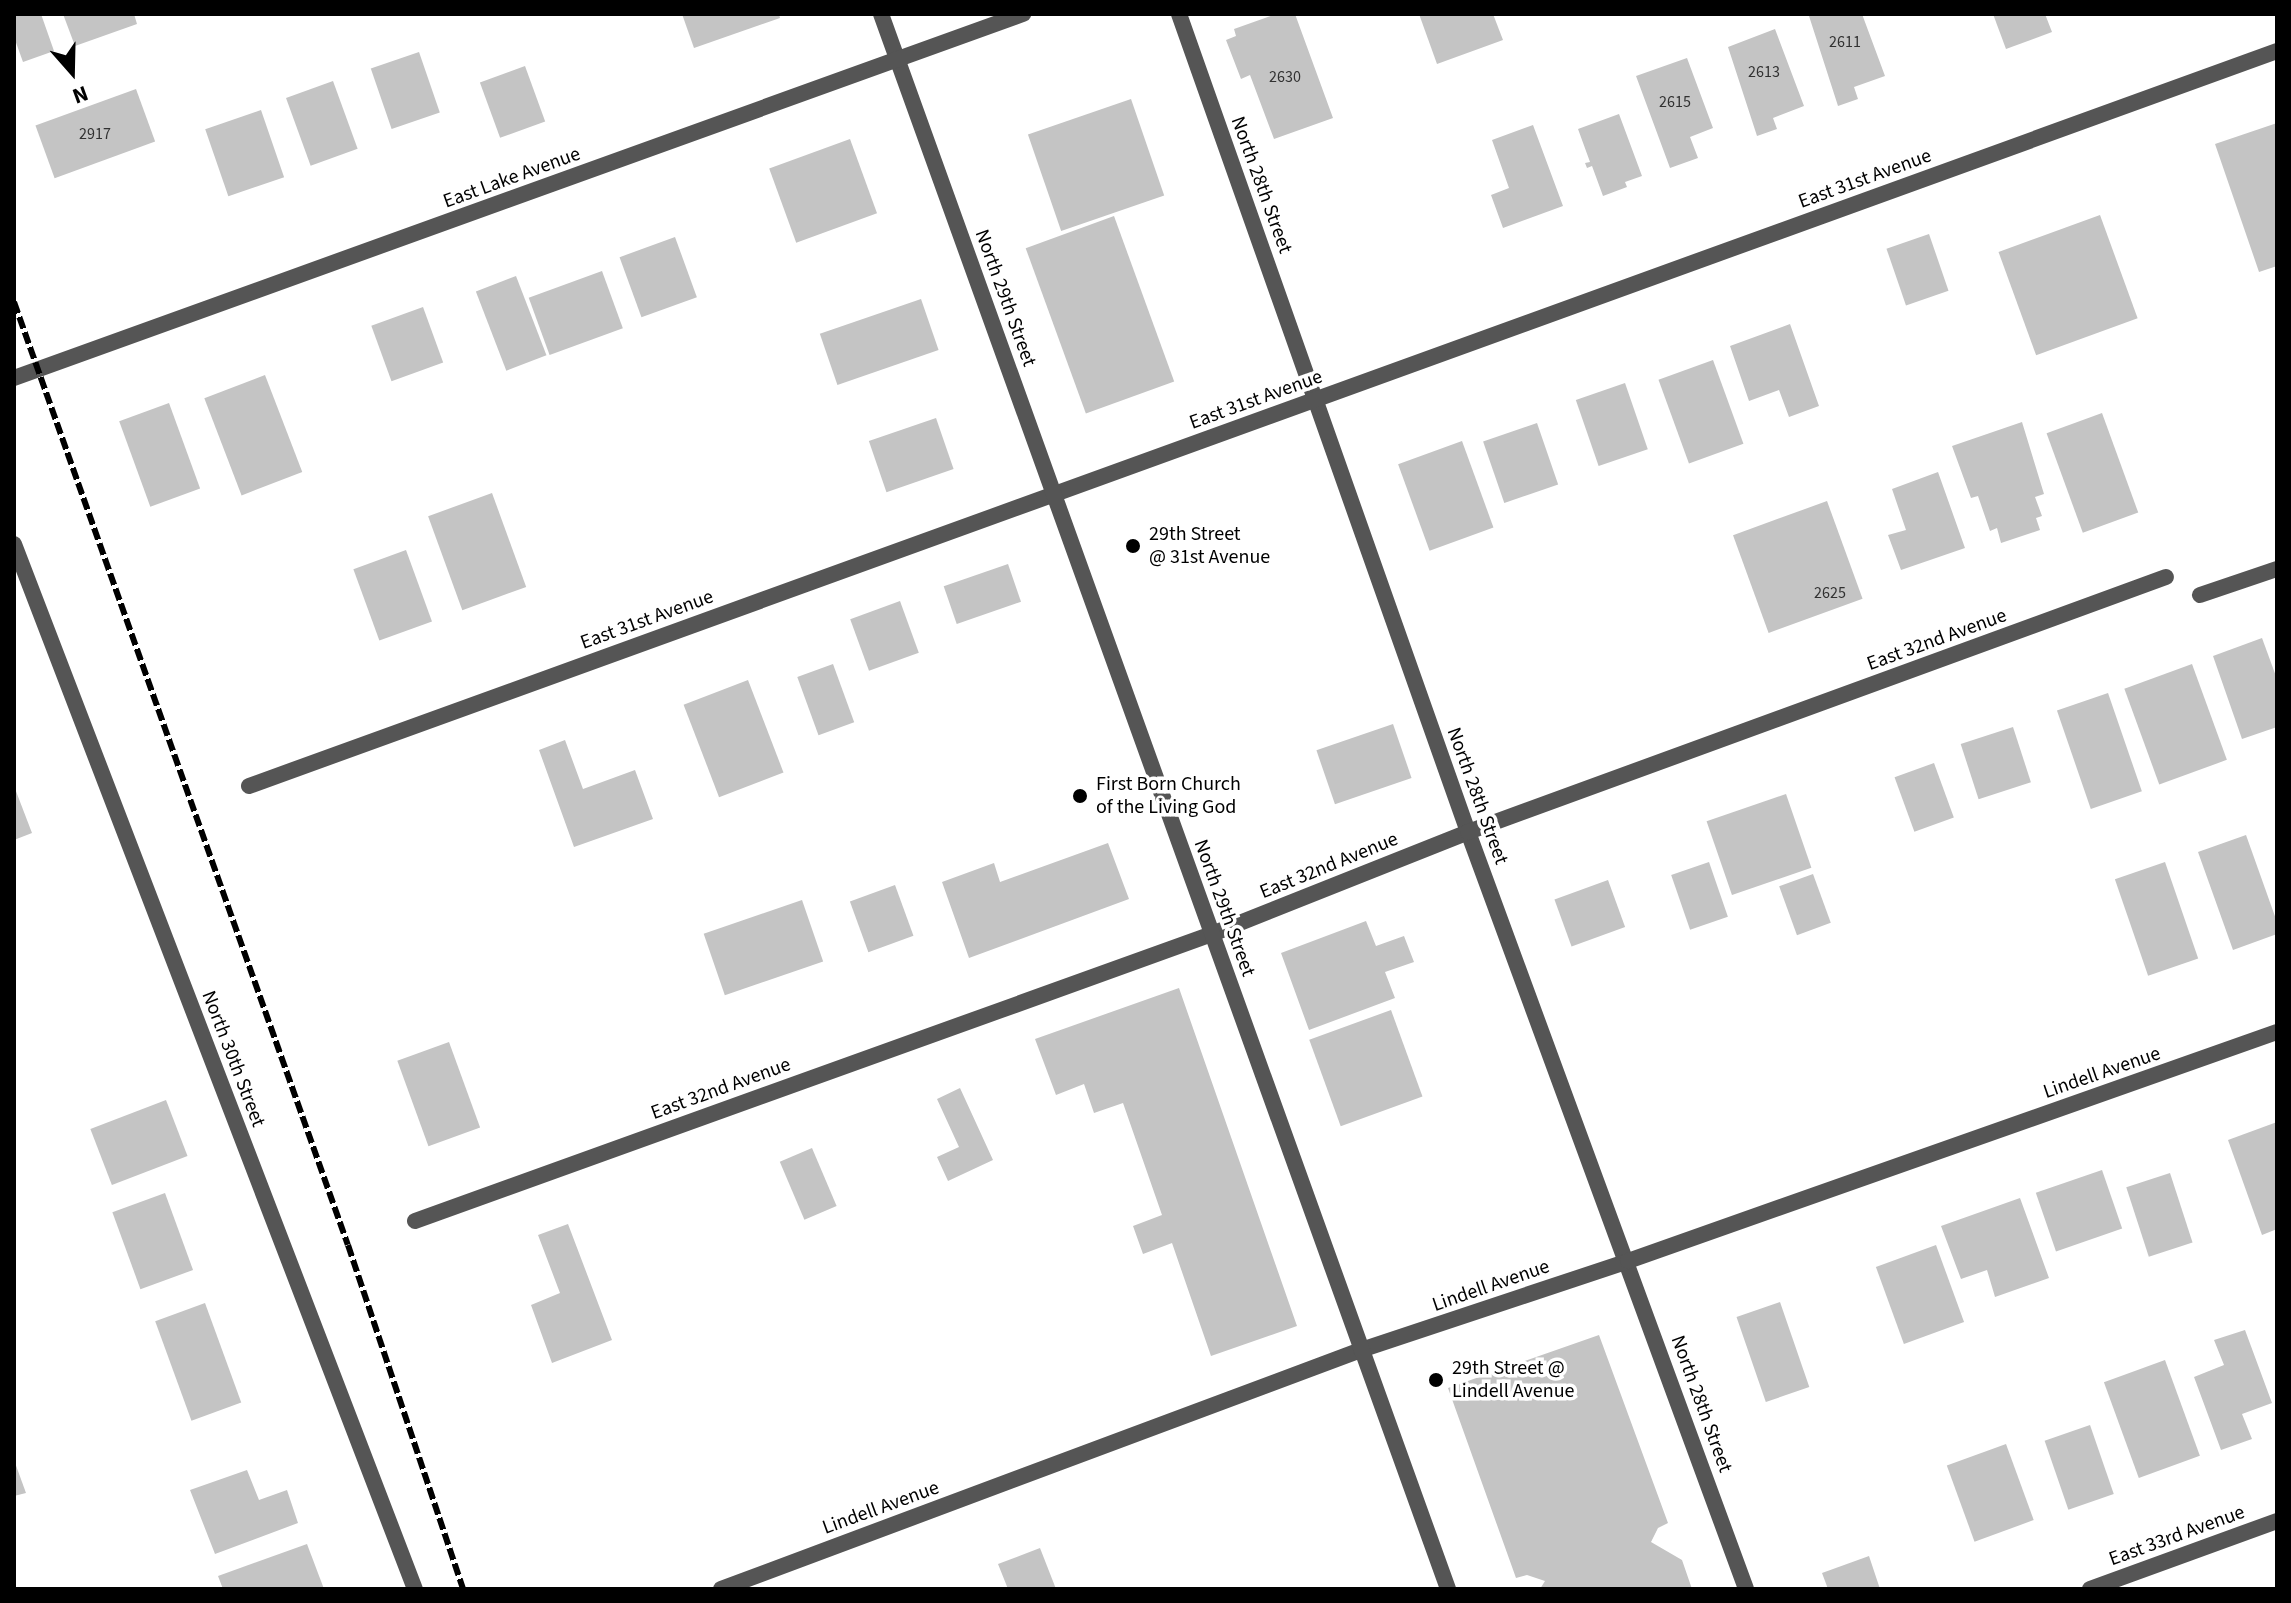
<!DOCTYPE html>
<style>
body{margin:0}
#map{position:relative;width:2291px;height:1603px;overflow:hidden;background:#fff;font-family:"Source Sans 3",sans-serif}
div>[style]{position:absolute}
[style*='--x']{left:calc(var(--x)*1px);top:calc(var(--y)*1px);width:calc(var(--w)*1px);rotate:calc(var(--a)*1deg)}
.building>*{inset:0;background:#c4c4c4;transform-origin:0 0}
.minor>*{height:16px;margin:-8px;padding:0 8px;transform-origin:8px;border-radius:8px;background:#555}
.tertiary>*{height:16px;margin:-8px;padding:0 8px;transform-origin:8px;border-radius:8px;background:#555}
.rail>*{height:6px;margin-top:-3px;transform-origin:0;background:repeating-linear-gradient(90deg,#000 0 12px,transparent 0 16px)}
.dots>*{width:22px;height:22px;translate:-50% -50%;box-sizing:border-box;border:4px solid #fff;border-radius:50%}
span{translate:-50% -50%;white-space:nowrap;text-align:center;line-height:1.15;-webkit-text-stroke:7px #fff;paint-order:stroke}
.number-label{font-size:16px;color:#313131}
.number-label span{-webkit-text-stroke-width:0}
.street-label{font-size:20px;color:#000}
.poi-label{font-size:20px;color:#000}
.left{translate:0 -50%;text-align:left}
.frame{position:absolute;inset:0;border:16px solid #000;pointer-events:none}
.north{position:absolute;left:32px;top:32px;width:80px;height:80px;-webkit-text-stroke:6px #fff;paint-order:stroke;rotate:160deg;font-size:22px;font-weight:700;line-height:32px;text-align:center;color:#000}
.north::after{content:'';display:block;margin:auto;width:28px;height:36px;background:#000;clip-path:polygon(50% 0,100% 100%,50% 72%,0 100%)}
</style>
<div id="map">
<div class="building">
<div style="clip-path:polygon(14px 14px,41px 14px,54px 51px,23px 62px,14px 37px)"></div>
<div style="clip-path:polygon(63px 14px,134px 14px,137px 24px,75px 46px)"></div>
<div style="clip-path:polygon(682px 14px,779px 14px,780px 18px,694px 48px)"></div>
<div style="clip-path:polygon(1276px 14px,1295px 14px,1333px 118px,1274px 139px,1250px 75px,1241px 79px,1226px 40px,1236px 36px,1234px 29px)"></div>
<div style="clip-path:polygon(1419px 14px,1493px 14px,1503px 40px,1437px 64px)"></div>
<div style="clip-path:polygon(1815px 14px,1862px 14px,1885px 76px,1854px 87px,1858px 99px,1838px 106px,1809px 16px)"></div>
<div style="clip-path:polygon(1993px 14px,2045px 14px,2052px 32px,2006px 49px)"></div>
<div style="clip-path:polygon(1775px 29px,1804px 106px,1773px 118px,1777px 129px,1757px 136px,1728px 47px)"></div>
<div style="left:419px;top:52px;width:64px;height:51px;rotate:71deg"></div>
<div style="clip-path:polygon(1687px 58px,1713px 128px,1690px 137px,1698px 158px,1670px 168px,1636px 76px)"></div>
<div style="left:525px;top:66px;width:59px;height:48px;rotate:70deg"></div>
<div style="left:333px;top:81px;width:72px;height:50px;rotate:70deg"></div>
<div style="left:136px;top:89px;width:56px;height:107px;rotate:70deg"></div>
<div style="left:1131px;top:99px;width:102px;height:109px;rotate:71deg"></div>
<div style="left:261px;top:110px;width:71px;height:59px;rotate:71deg"></div>
<div style="clip-path:polygon(1619px 114px,1642px 176px,1625px 182px,1627px 187px,1603px 196px,1592px 166px,1587px 168px,1585px 163px,1590px 162px,1578px 129px)"></div>
<div style="clip-path:polygon(2277px 123px,2277px 266px,2259px 272px,2215px 144px)"></div>
<div style="clip-path:polygon(1533px 125px,1563px 206px,1503px 228px,1491px 195px,1509px 188px,1492px 140px)"></div>
<div style="left:850px;top:139px;width:79px;height:86px;rotate:70deg"></div>
<div style="left:2100px;top:215px;width:110px;height:108px;rotate:70deg"></div>
<div style="left:1114px;top:216px;width:176px;height:94px;rotate:70deg"></div>
<div style="left:1929px;top:234px;width:60px;height:45px;rotate:71deg"></div>
<div style="left:675px;top:237px;width:64px;height:59px;rotate:70deg"></div>
<div style="left:602px;top:271px;width:61px;height:78px;rotate:70deg"></div>
<div style="left:516px;top:276px;width:85px;height:43px;rotate:69deg"></div>
<div style="left:921px;top:299px;width:54px;height:107px;rotate:71deg"></div>
<div style="left:423px;top:307px;width:59px;height:55px;rotate:70deg"></div>
<div style="clip-path:polygon(1790px 324px,1819px 406px,1789px 417px,1779px 390px,1749px 401px,1730px 346px)"></div>
<div style="left:1713px;top:360px;width:89px;height:58px;rotate:70deg"></div>
<div style="left:265px;top:375px;width:104px;height:65px;rotate:69deg"></div>
<div style="left:1625px;top:383px;width:70px;height:52px;rotate:71deg"></div>
<div style="left:169px;top:403px;width:91px;height:53px;rotate:70deg"></div>
<div style="left:2102px;top:413px;width:106px;height:59px;rotate:70deg"></div>
<div style="left:936px;top:418px;width:54px;height:71px;rotate:71deg"></div>
<div style="clip-path:polygon(2022px 422px,2044px 494px,2035px 497px,2042px 516px,2036px 518px,2040px 530px,2001px 543px,1997px 528px,1990px 531px,1978px 496px,1971px 498px,1952px 446px)"></div>
<div style="left:1537px;top:423px;width:65px;height:57px;rotate:71deg"></div>
<div style="left:1462px;top:441px;width:92px;height:68px;rotate:70deg"></div>
<div style="clip-path:polygon(1938px 472px,1965px 548px,1901px 570px,1888px 535px,1906px 530px,1892px 489px)"></div>
<div style="left:492px;top:493px;width:100px;height:68px;rotate:70deg"></div>
<div style="left:1827px;top:501px;width:104px;height:100px;rotate:70deg"></div>
<div style="left:406px;top:550px;width:76px;height:56px;rotate:70deg"></div>
<div style="left:1008px;top:564px;width:40px;height:68px;rotate:71deg"></div>
<div style="left:900px;top:601px;width:55px;height:53px;rotate:70deg"></div>
<div style="clip-path:polygon(2262px 638px,2277px 679px,2277px 727px,2242px 739px,2213px 656px)"></div>
<div style="left:833px;top:664px;width:62px;height:38px;rotate:70deg"></div>
<div style="left:2192px;top:664px;width:102px;height:72px;rotate:70deg"></div>
<div style="left:748px;top:680px;width:99px;height:69px;rotate:69deg"></div>
<div style="left:2108px;top:693px;width:104px;height:54px;rotate:71deg"></div>
<div style="left:1393px;top:724px;width:57px;height:81px;rotate:71deg"></div>
<div style="left:2013px;top:727px;width:58px;height:55px;rotate:72deg"></div>
<div style="clip-path:polygon(565px 740px,583px 789px,635px 770px,653px 819px,574px 847px,539px 750px)"></div>
<div style="left:1934px;top:763px;width:58px;height:42px;rotate:70deg"></div>
<div style="clip-path:polygon(14px 786px,32px 833px,14px 840px)"></div>
<div style="left:1786px;top:794px;width:78px;height:84px;rotate:71deg"></div>
<div style="clip-path:polygon(2246px 835px,2277px 922px,2277px 934px,2233px 950px,2198px 852px)"></div>
<div style="clip-path:polygon(1108px 843px,1129px 899px,969px 958px,942px 882px,994px 863px,1000px 882px)"></div>
<div style="left:1709px;top:862px;width:58px;height:40px;rotate:71deg"></div>
<div style="left:2165px;top:862px;width:102px;height:53px;rotate:71deg"></div>
<div style="left:1813px;top:874px;width:52px;height:36px;rotate:70deg"></div>
<div style="left:1608px;top:880px;width:50px;height:57px;rotate:70deg"></div>
<div style="left:895px;top:885px;width:54px;height:48px;rotate:70deg"></div>
<div style="left:802px;top:900px;width:65px;height:104px;rotate:71deg"></div>
<div style="clip-path:polygon(1366px 921px,1376px 946px,1404px 936px,1414px 962px,1385px 972px,1395px 998px,1309px 1030px,1281px 953px)"></div>
<div style="clip-path:polygon(1179px 988px,1297px 1326px,1211px 1356px,1172px 1243px,1143px 1254px,1133px 1226px,1162px 1215px,1123px 1103px,1094px 1113px,1084px 1084px,1056px 1095px,1035px 1039px)"></div>
<div style="left:1391px;top:1010px;width:92px;height:87px;rotate:70deg"></div>
<div style="left:449px;top:1042px;width:91px;height:55px;rotate:70deg"></div>
<div style="clip-path:polygon(960px 1088px,993px 1160px,948px 1181px,937px 1157px,959px 1147px,937px 1099px)"></div>
<div style="left:166px;top:1100px;width:60px;height:81px;rotate:69deg"></div>
<div style="clip-path:polygon(2277px 1122px,2277px 1229px,2262px 1235px,2228px 1140px)"></div>
<div style="left:812px;top:1148px;width:63px;height:35px;rotate:67deg"></div>
<div style="left:2102px;top:1170px;width:62px;height:70px;rotate:71deg"></div>
<div style="left:2170px;top:1173px;width:73px;height:46px;rotate:72deg"></div>
<div style="left:165px;top:1193px;width:82px;height:56px;rotate:70deg"></div>
<div style="clip-path:polygon(2020px 1198px,2049px 1278px,1995px 1297px,1987px 1270px,1961px 1279px,1941px 1226px)"></div>
<div style="clip-path:polygon(568px 1224px,612px 1340px,552px 1363px,531px 1305px,560px 1293px,538px 1235px)"></div>
<div style="left:1936px;top:1245px;width:82px;height:64px;rotate:70deg"></div>
<div style="left:1780px;top:1302px;width:90px;height:46px;rotate:71deg"></div>
<div style="left:205px;top:1303px;width:106px;height:53px;rotate:70deg"></div>
<div style="clip-path:polygon(2245px 1330px,2272px 1403px,2242px 1414px,2252px 1439px,2221px 1450px,2194px 1377px,2224px 1365px,2214px 1340px)"></div>
<div style="clip-path:polygon(1599px 1335px,1668px 1523px,1658px 1528px,1651px 1542px,1682px 1560px,1692px 1589px,1540px 1589px,1545px 1581px,1527px 1575px,1516px 1578px,1448px 1388px)"></div>
<div style="left:2165px;top:1360px;width:102px;height:65px;rotate:70deg"></div>
<div style="left:2090px;top:1425px;width:73px;height:48px;rotate:71deg"></div>
<div style="left:2006px;top:1444px;width:81px;height:63px;rotate:70deg"></div>
<div style="clip-path:polygon(14px 1460px,26px 1493px,14px 1496px)"></div>
<div style="clip-path:polygon(247px 1470px,259px 1500px,287px 1490px,298px 1523px,215px 1554px,190px 1490px)"></div>
<div style="clip-path:polygon(307px 1544px,324px 1589px,223px 1589px,218px 1576px)"></div>
<div style="clip-path:polygon(1040px 1548px,1056px 1589px,1008px 1589px,998px 1564px)"></div>
<div style="clip-path:polygon(1869px 1556px,1880px 1589px,1828px 1589px,1822px 1573px)"></div>
</div>
<div class="minor">
<div style="--x:1179;--y:14;--w:868;--a:70.54"></div>
<div style="--x:1468;--y:832;--w:806;--a:69.83"></div>
<div style="--x:14;--y:544;--w:1119;--a:69.01"></div>
<div style="--x:2200;--y:595;--w:81;--a:-18.7"></div>
<div style="--x:249;--y:786;--w:2157;--a:-19.92"></div>
<div style="--x:415;--y:1221;--w:847;--a:-19.8"></div>
<div style="--x:1212;--y:934;--w:276;--a:-21.7"></div>
<div style="--x:1468;--y:832;--w:743;--a:-20.07"></div>
<div style="--x:721;--y:1589;--w:683;--a:-20.48"></div>
<div style="--x:1361;--y:1350;--w:281;--a:-18.4"></div>
<div style="--x:1628;--y:1261;--w:688;--a:-19.44"></div>
<div style="--x:2090;--y:1589;--w:199;--a:-20"></div>
</div>
<div class="tertiary">
<div style="--x:881;--y:14;--w:1674;--a:70.2"></div>
<div style="--x:14;--y:378;--w:1073;--a:-19.84"></div>
</div>
<div class="rail">
<div style="--x:14;--y:302;--w:1000;--a:70.5"></div>
<div style="--x:348;--y:1245;--w:363;--a:71.5"></div>
</div>
<div class="dots">
<div style="left:1133px;top:546px;background:#000"></div>
<div style="left:1080px;top:796px;background:#000"></div>
<div style="left:1436px;top:1380px;background:#000"></div>
</div>
<div class="number-label">
<span style="left:1845px;top:42px">2611</span>
<span style="left:1764px;top:72px">2613</span>
<span style="left:1285px;top:77px">2630</span>
<span style="left:1675px;top:102px">2615</span>
<span style="left:95px;top:134px">2917</span>
<span style="left:1830px;top:593px">2625</span>
</div>
<div class="street-label">
<span style="left:512px;top:178px;rotate:-20deg">East Lake Avenue</span>
<span style="left:1865px;top:179px;rotate:-20deg">East 31st Avenue</span>
<span style="left:1261px;top:185px;rotate:70deg">North 28th Street</span>
<span style="left:1005px;top:298px;rotate:70deg">North 29th Street</span>
<span style="left:1256px;top:400px;rotate:-20deg">East 31st Avenue</span>
<span style="left:647px;top:620px;rotate:-20deg">East 31st Avenue</span>
<span style="left:1937px;top:640px;rotate:-20deg">East 32nd Avenue</span>
<span style="left:1477px;top:796px;rotate:70deg">North 28th Street</span>
<span style="left:1329px;top:866px;rotate:-22deg">East 32nd Avenue</span>
<span style="left:1224px;top:908px;rotate:70deg">North 29th Street</span>
<span style="left:233px;top:1059px;rotate:69deg">North 30th Street</span>
<span style="left:2102px;top:1073px;rotate:-19deg">Lindell Avenue</span>
<span style="left:721px;top:1089px;rotate:-20deg">East 32nd Avenue</span>
<span style="left:1491px;top:1286px;rotate:-19deg">Lindell Avenue</span>
<span style="left:1701px;top:1404px;rotate:70deg">North 28th Street</span>
<span style="left:881px;top:1508px;rotate:-20deg">Lindell Avenue</span>
<span style="left:2177px;top:1536px;rotate:-20deg">East 33rd Avenue</span>
</div>
<div class="poi-label">
<span class="left" style="left:1149px;top:546px">29th Street<br>@ 31st Avenue</span>
<span class="left" style="left:1096px;top:796px">First Born Church<br>of the Living God</span>
<span class="left" style="left:1452px;top:1380px">29th Street @<br>Lindell Avenue</span>
</div>
<div class="frame"></div>
<div class="north">N</div>
</div>
